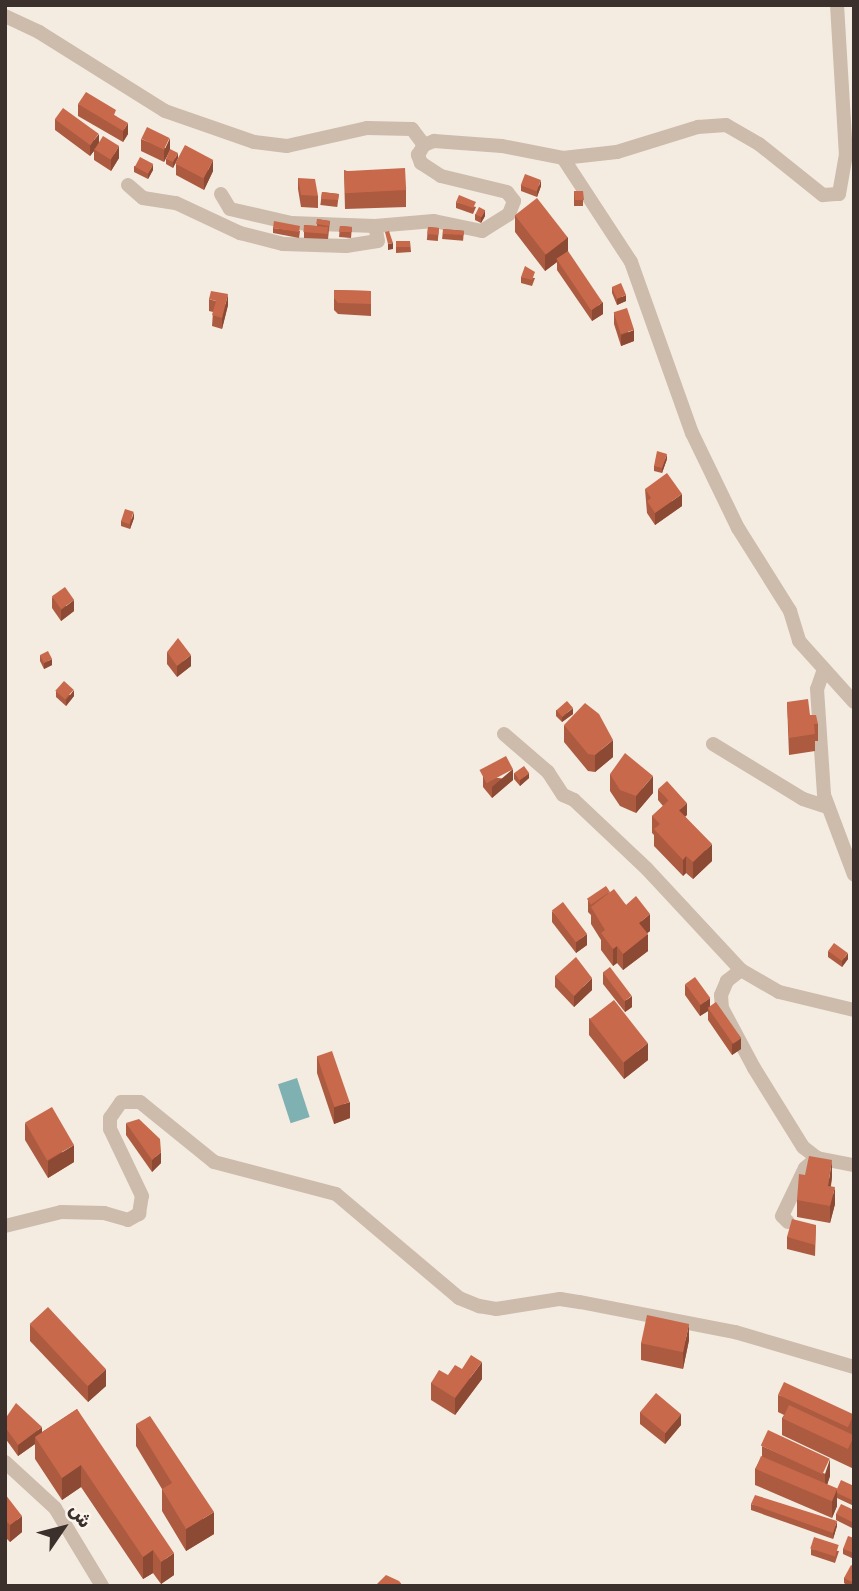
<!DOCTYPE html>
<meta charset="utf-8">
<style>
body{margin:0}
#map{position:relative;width:859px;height:1591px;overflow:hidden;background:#f4ebe1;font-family:Rubik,"Noto Naskh Arabic",sans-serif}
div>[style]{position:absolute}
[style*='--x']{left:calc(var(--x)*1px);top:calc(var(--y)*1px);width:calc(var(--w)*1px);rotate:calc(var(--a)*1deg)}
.water>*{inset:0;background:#7fb0b2;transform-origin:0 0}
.minor>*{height:14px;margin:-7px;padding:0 7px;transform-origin:7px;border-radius:7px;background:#cdbbac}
.wall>*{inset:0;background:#ac5a40;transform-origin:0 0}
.shaded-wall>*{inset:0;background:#8c4a34}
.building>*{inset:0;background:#c8694b;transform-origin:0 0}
span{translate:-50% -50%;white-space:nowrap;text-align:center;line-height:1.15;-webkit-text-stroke:5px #fbf5ee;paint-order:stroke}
.frame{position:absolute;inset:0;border:7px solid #3b302b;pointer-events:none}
.north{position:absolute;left:28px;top:1493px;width:70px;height:70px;-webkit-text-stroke:5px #fbf5ee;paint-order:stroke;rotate:55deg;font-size:19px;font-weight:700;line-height:28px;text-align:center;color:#3b302b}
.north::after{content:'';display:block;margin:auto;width:24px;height:32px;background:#3b302b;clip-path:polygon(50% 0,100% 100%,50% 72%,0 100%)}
</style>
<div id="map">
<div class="water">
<div style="left:297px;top:1078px;width:41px;height:20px;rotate:72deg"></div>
</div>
<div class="minor">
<div style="--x:5;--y:16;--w:38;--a:25"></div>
<div style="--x:39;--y:32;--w:149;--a:32.1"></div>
<div style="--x:165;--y:111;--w:94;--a:19.2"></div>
<div style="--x:254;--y:142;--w:33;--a:7"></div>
<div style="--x:287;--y:146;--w:82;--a:-12.7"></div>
<div style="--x:367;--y:128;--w:45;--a:1.3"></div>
<div style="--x:412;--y:129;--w:20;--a:53"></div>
<div style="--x:424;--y:145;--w:11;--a:-22"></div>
<div style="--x:434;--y:141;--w:68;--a:4.2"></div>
<div style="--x:502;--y:146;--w:62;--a:11.1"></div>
<div style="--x:563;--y:158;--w:124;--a:56.8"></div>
<div style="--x:631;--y:262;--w:182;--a:70.4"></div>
<div style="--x:692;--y:433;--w:106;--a:64.2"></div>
<div style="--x:738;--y:528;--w:98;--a:57.9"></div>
<div style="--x:790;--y:611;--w:31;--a:73"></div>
<div style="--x:799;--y:641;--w:82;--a:48"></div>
<div style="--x:563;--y:158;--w:54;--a:-6.3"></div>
<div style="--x:617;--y:152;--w:85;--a:-17.2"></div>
<div style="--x:698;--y:127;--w:28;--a:-4"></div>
<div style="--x:726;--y:125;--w:38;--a:30"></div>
<div style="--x:759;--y:144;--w:82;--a:38.6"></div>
<div style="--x:823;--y:195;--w:16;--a:-4"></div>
<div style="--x:839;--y:194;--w:39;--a:-80"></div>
<div style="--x:846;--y:156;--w:151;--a:-93.4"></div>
<div style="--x:128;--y:185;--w:20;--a:41"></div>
<div style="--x:143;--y:198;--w:33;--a:9"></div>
<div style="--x:176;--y:203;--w:71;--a:25.1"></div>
<div style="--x:240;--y:233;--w:44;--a:14.3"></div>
<div style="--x:283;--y:244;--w:63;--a:1.8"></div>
<div style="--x:346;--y:246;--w:32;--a:-9"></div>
<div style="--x:378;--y:241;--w:15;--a:-101"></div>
<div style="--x:221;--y:194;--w:17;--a:59"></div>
<div style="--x:230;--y:209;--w:63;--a:12.9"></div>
<div style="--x:291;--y:223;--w:84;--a:2"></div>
<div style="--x:375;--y:226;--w:59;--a:-4.8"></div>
<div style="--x:434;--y:221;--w:49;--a:11.8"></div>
<div style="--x:482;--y:231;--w:32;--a:-32"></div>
<div style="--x:509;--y:214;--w:14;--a:-69"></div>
<div style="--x:514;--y:201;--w:11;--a:-128"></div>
<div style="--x:507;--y:192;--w:68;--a:-166.4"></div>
<div style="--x:441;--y:176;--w:24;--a:-147"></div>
<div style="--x:421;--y:163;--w:9;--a:-111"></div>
<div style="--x:418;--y:155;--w:12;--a:-59"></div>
<div style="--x:823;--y:672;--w:18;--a:109"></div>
<div style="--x:817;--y:689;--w:106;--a:86.2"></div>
<div style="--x:824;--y:795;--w:85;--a:69.4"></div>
<div style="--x:504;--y:734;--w:58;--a:40.8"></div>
<div style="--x:548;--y:772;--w:27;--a:57"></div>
<div style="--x:563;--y:795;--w:12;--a:24"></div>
<div style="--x:574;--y:800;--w:100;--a:43.4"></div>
<div style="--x:647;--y:869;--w:138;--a:47.1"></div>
<div style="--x:713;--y:744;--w:105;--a:31.4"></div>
<div style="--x:803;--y:799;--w:25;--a:18"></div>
<div style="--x:854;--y:1010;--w:77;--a:-166.5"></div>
<div style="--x:779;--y:992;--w:44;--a:-149.9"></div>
<div style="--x:741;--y:970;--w:18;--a:142"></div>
<div style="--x:727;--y:981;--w:15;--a:113"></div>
<div style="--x:721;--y:995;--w:13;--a:86"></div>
<div style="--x:722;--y:1008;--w:68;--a:61.9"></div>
<div style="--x:754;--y:1068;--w:93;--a:58.2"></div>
<div style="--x:803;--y:1147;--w:18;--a:38"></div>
<div style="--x:817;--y:1158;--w:38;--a:11"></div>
<div style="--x:788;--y:1222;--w:8;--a:-135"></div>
<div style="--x:782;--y:1216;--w:53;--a:-64.4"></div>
<div style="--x:805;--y:1168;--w:16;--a:-40"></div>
<div style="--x:5;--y:1226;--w:58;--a:-14"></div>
<div style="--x:61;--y:1212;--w:43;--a:1.3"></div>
<div style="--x:104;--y:1213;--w:25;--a:16"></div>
<div style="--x:128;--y:1220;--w:13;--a:-29"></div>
<div style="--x:139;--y:1214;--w:18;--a:-81"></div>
<div style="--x:142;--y:1196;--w:74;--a:-115.5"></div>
<div style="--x:110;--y:1129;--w:11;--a:-90"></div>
<div style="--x:110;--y:1118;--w:19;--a:-55"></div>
<div style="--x:121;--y:1102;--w:19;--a:0"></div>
<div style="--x:140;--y:1102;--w:95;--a:39"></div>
<div style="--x:214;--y:1162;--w:126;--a:14.7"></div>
<div style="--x:336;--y:1194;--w:161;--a:40.2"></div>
<div style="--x:459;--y:1298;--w:22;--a:22"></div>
<div style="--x:479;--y:1306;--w:17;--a:10"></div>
<div style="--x:496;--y:1309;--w:65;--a:-8.9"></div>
<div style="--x:560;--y:1299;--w:20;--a:9"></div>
<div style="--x:580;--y:1302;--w:158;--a:11"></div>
<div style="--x:735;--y:1332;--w:124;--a:16.4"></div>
<div style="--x:5;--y:1462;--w:68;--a:42.6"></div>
<div style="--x:55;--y:1508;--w:91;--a:58.9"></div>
</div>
<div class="wall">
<div style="clip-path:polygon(78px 104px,116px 116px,128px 134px,123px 142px,78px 116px)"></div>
<div style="clip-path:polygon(55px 119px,99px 143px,119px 158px,111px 171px,94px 160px,94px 151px,90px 156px,55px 130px)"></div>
<div style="clip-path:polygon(141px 139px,170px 150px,164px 162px,141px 151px)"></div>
<div style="clip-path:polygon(178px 158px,173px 168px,166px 164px,166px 159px)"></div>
<div style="clip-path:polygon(176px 164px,213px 171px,204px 190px,176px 175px)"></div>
<div style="clip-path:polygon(134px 166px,153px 170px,148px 179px,134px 172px)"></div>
<div style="clip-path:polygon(344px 170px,406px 190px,406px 207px,345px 209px)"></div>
<div style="clip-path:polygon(298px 178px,318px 196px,318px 208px,301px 207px,298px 189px)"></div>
<div style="clip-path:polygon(521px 185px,541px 186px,537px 197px,521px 191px)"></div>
<div style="left:574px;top:191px;width:9px;height:15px"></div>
<div style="left:322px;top:192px;width:17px;height:13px;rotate:7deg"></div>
<div style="clip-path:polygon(456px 202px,476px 207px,473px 214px,456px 208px)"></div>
<div style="clip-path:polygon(475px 214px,485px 216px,481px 223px,475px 220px)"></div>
<div style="clip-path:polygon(515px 215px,568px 252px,603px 314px,592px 321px,557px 270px,557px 262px,545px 271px,515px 232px)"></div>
<div style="clip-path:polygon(317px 219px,330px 221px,328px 239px,304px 238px,304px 225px,317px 226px)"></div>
<div style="left:340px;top:226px;width:12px;height:11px;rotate:5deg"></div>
<div style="left:428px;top:227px;width:11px;height:13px;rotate:5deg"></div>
<div style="clip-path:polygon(273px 228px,300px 231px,299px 238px,273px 233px)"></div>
<div style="left:443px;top:229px;width:21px;height:10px;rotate:5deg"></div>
<div style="clip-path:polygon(396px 241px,410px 241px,411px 252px,396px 253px)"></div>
<div style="clip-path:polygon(521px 277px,535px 278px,532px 286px,521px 283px)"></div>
<div style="clip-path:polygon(612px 287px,626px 301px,617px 305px,612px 293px)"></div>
<div style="clip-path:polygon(334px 290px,371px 291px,371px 316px,338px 314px,334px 310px)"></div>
<div style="clip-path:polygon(209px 299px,228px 305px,222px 329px,212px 326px,213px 312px,209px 311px)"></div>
<div style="clip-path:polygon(614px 312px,634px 341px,621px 346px,614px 324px)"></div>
<div style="clip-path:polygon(667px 459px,662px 473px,654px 471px,654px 466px)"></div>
<div style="clip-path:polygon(645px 489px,682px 506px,655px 525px,647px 513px)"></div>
<div style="clip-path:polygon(134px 518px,130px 529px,121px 526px,121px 521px)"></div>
<div style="clip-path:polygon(52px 597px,74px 611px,61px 621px,52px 608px)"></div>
<div style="clip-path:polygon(167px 652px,191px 666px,177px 677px,167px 664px)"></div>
<div style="clip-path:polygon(40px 655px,52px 665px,44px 669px,40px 661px)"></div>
<div style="clip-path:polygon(56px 691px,74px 696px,66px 706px,56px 697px)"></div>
<div style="clip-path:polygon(787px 702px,810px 715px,818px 724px,818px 741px,815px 741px,815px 751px,789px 755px)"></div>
<div style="clip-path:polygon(556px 710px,573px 714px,562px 722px,556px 716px)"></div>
<div style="clip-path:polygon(564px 725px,613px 757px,595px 772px,588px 771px,564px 742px)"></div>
<div style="clip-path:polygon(514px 773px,529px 778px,520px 786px,514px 779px)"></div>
<div style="clip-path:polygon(610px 774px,653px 793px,636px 813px,620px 806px,610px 791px)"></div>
<div style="clip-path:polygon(483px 776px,513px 780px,492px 798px,483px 787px)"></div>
<div style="clip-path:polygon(658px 789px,687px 815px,685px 816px,712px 861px,693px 879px,686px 873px,683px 876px,654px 846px,654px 835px,652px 833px,652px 816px,663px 806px,658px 800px)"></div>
<div style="clip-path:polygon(610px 892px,626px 905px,650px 931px,647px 933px,648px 951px,623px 970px,617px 963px,613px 966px,601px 950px,601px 940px,591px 924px,591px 915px,588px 912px,588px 900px)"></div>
<div style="clip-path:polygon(552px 911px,587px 945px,576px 953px,552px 922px)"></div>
<div style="clip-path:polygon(828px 951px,848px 959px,842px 967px,828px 957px)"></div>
<div style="clip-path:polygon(603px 972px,632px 1007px,625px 1012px,603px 984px)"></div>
<div style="clip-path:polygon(555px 976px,592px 990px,574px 1007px,555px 987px)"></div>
<div style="clip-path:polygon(685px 984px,710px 1007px,741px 1049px,732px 1055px,708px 1020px,708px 1011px,700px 1016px,685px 995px)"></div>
<div style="clip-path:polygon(589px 1018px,648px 1060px,624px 1079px,589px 1035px)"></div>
<div style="clip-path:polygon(317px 1056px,350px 1118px,334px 1124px,317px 1073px)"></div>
<div style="clip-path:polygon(25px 1123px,74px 1162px,48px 1178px,25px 1140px)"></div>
<div style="clip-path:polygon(126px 1123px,161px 1163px,152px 1172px,126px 1135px)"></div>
<div style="clip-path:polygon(832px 1177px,831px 1186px,835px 1204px,830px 1223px,797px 1217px,797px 1200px)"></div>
<div style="clip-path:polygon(816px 1225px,815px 1256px,787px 1249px,787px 1237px)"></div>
<div style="clip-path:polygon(30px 1324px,106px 1386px,88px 1402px,30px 1341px)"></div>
<div style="clip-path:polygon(689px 1340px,683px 1369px,641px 1360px,641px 1343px)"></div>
<div style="clip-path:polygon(448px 1375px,482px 1379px,455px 1415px,431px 1400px,431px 1383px)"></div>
<div style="clip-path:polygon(778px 1395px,854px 1415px,854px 1469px,782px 1435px,782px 1418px,784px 1415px,778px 1412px)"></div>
<div style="clip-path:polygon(77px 1409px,174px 1575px,161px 1584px,153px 1573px,143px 1579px,81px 1487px,62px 1500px,35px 1459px,35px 1444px,18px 1456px,5px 1438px,5px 1419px,42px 1432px)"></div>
<div style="clip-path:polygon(640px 1412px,681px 1425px,665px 1444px,640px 1424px)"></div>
<div style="clip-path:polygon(136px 1424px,214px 1534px,186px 1551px,162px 1511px,162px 1489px,136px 1446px)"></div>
<div style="clip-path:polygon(762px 1446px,830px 1476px,827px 1485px,837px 1489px,854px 1486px,854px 1506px,837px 1498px,837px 1506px,832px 1518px,755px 1485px,755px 1469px,762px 1456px)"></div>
<div style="clip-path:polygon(5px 1494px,22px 1532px,10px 1542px,5px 1537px)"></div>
<div style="clip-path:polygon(751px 1504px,837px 1526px,833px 1539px,751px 1510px)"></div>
<div style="clip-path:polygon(854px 1510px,854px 1529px,836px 1520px,836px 1514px)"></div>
<div style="clip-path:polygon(854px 1538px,854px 1559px,843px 1554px,843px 1549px)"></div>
<div style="clip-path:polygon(811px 1549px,839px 1551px,835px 1563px,811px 1555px)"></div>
<div style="clip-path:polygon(854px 1567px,854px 1586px,848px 1586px,844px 1583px,844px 1578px)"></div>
</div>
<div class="shaded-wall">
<div style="clip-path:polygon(128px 123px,128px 134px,123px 142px,123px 131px)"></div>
<div style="clip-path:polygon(99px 134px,99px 146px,94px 149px,94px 151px,90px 156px,90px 145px)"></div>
<div style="clip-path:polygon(170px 138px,170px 150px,164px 162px,164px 151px)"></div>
<div style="clip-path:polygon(119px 146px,119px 158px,111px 171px,111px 159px)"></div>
<div style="clip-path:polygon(178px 153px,178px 158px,173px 168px,173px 162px)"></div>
<div style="clip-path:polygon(213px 160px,213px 171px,204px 190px,204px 178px)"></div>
<div style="clip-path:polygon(153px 164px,153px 170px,148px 179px,148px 174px)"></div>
<div style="clip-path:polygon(541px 180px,541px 186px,537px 197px,537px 191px)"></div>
<div style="clip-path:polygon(485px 210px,485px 216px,481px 223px,481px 217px)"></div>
<div style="clip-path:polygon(568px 237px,568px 254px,557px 259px,557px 262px,545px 271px,545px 254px)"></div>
<div style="clip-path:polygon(393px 243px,393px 249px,388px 250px,388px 244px)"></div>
<div style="clip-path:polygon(228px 294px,228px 305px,222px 329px,222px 318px)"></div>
<div style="clip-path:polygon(626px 295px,626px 301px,617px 305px,617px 299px)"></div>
<div style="clip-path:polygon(603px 302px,603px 314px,592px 321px,592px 310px)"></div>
<div style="clip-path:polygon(634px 330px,634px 341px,621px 346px,621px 335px)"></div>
<div style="clip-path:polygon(667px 454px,667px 459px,662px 473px,662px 468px)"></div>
<div style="clip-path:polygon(682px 494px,682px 506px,655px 525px,655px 513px)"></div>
<div style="clip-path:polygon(134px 512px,134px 518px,130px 529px,130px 524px)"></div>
<div style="clip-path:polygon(74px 600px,74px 611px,61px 621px,61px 610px)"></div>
<div style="clip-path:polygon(191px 655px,191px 666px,177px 677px,177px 666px)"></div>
<div style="clip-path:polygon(52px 659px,52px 665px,44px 669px,44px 663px)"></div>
<div style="clip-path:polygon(74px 690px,74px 696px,66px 706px,66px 700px)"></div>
<div style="clip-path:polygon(573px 708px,573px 714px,562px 722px,562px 717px)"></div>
<div style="clip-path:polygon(613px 740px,613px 757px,595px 772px,595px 755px)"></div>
<div style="clip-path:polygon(513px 769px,513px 780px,492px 798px,492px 787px)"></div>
<div style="clip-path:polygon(529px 773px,529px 778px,520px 786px,520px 780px)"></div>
<div style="clip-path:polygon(653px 776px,653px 793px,636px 813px,636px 796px)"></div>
<div style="clip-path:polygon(687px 803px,687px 815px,678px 823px,678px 811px)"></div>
<div style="clip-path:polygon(712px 844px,712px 861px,693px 879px,693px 862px)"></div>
<div style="clip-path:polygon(686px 856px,686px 873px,683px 876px,683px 860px)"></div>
<div style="clip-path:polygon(650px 914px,650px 931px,639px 940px,639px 923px)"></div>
<div style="clip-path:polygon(587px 934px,587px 945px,576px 953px,576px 942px)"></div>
<div style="clip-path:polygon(648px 934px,648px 951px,623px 970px,623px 954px)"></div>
<div style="clip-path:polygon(617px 946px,617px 963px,613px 966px,613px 949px)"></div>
<div style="clip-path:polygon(848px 953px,848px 959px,842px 967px,842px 961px)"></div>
<div style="clip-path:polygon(592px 978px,592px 990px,574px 1007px,574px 996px)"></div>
<div style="clip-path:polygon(632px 996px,632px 1007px,625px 1012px,625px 1001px)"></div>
<div style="clip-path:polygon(710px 998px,710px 1009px,708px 1008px,708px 1011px,700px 1016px,700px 1005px)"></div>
<div style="clip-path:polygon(741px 1038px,741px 1049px,732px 1055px,732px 1044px)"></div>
<div style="clip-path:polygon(648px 1043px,648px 1060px,624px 1079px,624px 1062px)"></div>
<div style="clip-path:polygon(350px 1102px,350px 1118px,334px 1124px,334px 1107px)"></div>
<div style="clip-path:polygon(74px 1145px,74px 1162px,48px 1178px,48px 1161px)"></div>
<div style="clip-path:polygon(161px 1152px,161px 1163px,152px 1172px,152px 1160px)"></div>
<div style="clip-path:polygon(832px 1160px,832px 1177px,828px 1203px,828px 1186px)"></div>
<div style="clip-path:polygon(835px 1187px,835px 1204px,830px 1223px,830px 1206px)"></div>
<div style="clip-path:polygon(689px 1324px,689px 1340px,683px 1369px,683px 1352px)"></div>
<div style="clip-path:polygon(482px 1362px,482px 1379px,455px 1415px,455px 1398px)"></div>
<div style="clip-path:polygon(106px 1369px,106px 1386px,88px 1402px,88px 1386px)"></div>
<div style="clip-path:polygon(681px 1414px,681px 1425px,665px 1444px,665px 1433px)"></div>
<div style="clip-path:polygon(42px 1427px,42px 1438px,35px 1437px,35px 1444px,18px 1456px,18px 1445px)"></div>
<div style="clip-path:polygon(830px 1459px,830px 1476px,825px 1491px,825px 1474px)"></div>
<div style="clip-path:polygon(81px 1465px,81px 1487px,62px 1500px,62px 1478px)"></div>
<div style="clip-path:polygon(837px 1489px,837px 1506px,832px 1518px,832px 1502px)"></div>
<div style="clip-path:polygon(214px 1512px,214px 1534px,186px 1551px,186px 1529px)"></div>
<div style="clip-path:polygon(22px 1516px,22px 1532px,10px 1542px,10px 1525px)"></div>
<div style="clip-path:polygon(837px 1521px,837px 1526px,833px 1539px,833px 1533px)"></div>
<div style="clip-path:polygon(153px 1550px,153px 1573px,143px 1579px,143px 1557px)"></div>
<div style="clip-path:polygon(174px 1553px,174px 1575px,161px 1584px,161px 1562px)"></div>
</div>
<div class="building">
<div style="clip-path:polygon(86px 92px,116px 110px,114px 115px,128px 123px,123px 131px,78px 104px)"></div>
<div style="left:63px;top:108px;width:44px;height:14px;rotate:36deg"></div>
<div style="left:147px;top:127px;width:25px;height:13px;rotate:26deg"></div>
<div style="left:103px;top:136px;width:19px;height:16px;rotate:32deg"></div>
<div style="left:185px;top:145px;width:32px;height:21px;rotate:28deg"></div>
<div style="clip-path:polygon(170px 149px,178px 153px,173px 162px,166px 159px)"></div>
<div style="left:140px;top:157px;width:15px;height:11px;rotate:28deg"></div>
<div style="left:405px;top:168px;width:22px;height:61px;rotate:87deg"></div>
<div style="left:525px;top:174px;width:17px;height:12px;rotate:21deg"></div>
<div style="clip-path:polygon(298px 178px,315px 179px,318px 196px,301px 195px)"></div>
<div style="clip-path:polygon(574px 191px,583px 191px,584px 200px,575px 200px)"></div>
<div style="clip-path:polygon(322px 192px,339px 194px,338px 200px,321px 199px)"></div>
<div style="clip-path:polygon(459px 195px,476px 202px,473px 208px,456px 202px)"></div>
<div style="left:537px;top:198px;width:50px;height:28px;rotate:52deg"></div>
<div style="left:479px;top:207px;width:7px;height:8px;rotate:27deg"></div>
<div style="left:317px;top:219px;width:13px;height:5px;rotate:9deg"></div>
<div style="clip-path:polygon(274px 221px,300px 226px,299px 232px,273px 228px)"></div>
<div style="left:304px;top:225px;width:24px;height:7px;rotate:5deg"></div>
<div style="clip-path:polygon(340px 226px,352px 227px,352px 232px,339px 232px)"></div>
<div style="left:428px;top:227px;width:11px;height:7px;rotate:5deg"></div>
<div style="clip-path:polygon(443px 229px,464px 231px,464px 235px,443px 234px)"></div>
<div style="clip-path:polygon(389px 231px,393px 243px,388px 244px,385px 232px)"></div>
<div style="left:396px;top:241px;width:14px;height:6px"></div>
<div style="left:568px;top:251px;width:62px;height:14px;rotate:56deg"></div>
<div style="clip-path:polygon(525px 266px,535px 272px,532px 280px,521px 277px)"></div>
<div style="left:621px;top:283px;width:13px;height:10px;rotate:67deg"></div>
<div style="clip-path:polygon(334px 290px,371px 291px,371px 304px,338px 303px,334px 298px)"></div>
<div style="clip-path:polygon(211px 291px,228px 294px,222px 318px,212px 315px,216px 301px,209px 299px)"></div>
<div style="left:627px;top:308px;width:23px;height:14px;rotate:72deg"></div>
<div style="clip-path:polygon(657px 451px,667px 454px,662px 468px,654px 466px)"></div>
<div style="clip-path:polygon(667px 473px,682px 494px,655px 513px,647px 501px,651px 498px,645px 489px)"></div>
<div style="left:125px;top:509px;width:9px;height:13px;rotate:18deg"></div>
<div style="left:65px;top:587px;width:16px;height:16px;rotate:55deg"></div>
<div style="clip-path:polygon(178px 638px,191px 655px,177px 666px,167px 652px)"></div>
<div style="left:48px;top:651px;width:9px;height:9px;rotate:63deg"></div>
<div style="left:64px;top:681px;width:13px;height:13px;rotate:42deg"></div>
<div style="clip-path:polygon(808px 699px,810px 715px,816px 715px,818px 724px,814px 724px,815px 734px,789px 738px,787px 702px)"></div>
<div style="left:567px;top:701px;width:9px;height:14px;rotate:49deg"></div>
<div style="clip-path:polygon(585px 703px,599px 714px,613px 740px,595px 755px,588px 754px,564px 725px)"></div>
<div style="clip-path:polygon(625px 753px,653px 776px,636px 796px,620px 790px,610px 774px)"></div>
<div style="left:506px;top:756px;width:15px;height:30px;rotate:62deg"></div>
<div style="left:524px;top:766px;width:9px;height:12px;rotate:54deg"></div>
<div style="left:667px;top:781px;width:30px;height:12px;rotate:48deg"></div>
<div style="clip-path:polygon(669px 800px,712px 844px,693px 862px,686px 856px,683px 860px,654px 829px,660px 824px,652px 816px)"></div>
<div style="left:606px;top:886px;width:7px;height:23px;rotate:56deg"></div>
<div style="clip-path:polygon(614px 889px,626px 905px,636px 896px,650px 914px,639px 923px,648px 934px,623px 954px,617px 946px,613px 949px,601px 933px,605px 930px,591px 907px)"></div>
<div style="left:563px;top:902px;width:40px;height:14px;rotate:53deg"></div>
<div style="left:834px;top:943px;width:17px;height:10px;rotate:36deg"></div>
<div style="clip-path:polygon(576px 957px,592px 978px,574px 996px,555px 976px)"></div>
<div style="left:610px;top:967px;width:36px;height:9px;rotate:53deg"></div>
<div style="left:695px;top:977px;width:26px;height:12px;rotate:54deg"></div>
<div style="left:614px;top:1000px;width:55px;height:31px;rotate:52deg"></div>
<div style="left:716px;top:1002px;width:44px;height:10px;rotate:55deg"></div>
<div style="left:332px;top:1051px;width:54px;height:16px;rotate:71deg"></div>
<div style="left:52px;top:1107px;width:44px;height:31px;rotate:60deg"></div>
<div style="clip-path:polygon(139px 1119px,160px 1139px,161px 1152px,152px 1160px,126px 1123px)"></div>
<div style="clip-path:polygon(809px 1156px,832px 1160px,828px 1186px,835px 1187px,830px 1206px,797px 1200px,799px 1174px,805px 1175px)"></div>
<div style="clip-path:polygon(792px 1219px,816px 1225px,815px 1245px,787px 1237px)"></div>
<div style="left:48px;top:1307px;width:85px;height:25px;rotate:47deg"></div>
<div style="left:647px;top:1315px;width:43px;height:29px;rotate:12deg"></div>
<div style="clip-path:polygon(471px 1355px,482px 1362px,455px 1398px,431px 1383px,439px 1370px,448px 1375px,455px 1365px,462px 1369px)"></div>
<div style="left:784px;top:1382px;width:77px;height:14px;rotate:25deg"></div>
<div style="left:656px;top:1393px;width:33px;height:25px;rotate:40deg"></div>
<div style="clip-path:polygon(16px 1403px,42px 1427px,18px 1445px,5px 1427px,5px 1419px)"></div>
<div style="left:789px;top:1405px;width:72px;height:15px;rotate:25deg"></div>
<div style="clip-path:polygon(77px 1409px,174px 1553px,161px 1562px,153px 1550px,143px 1557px,81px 1465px,62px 1478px,35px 1437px)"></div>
<div style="clip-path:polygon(150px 1416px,214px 1512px,186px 1529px,162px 1489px,172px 1483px,136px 1424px)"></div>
<div style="left:768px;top:1430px;width:68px;height:17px;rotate:25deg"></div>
<div style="left:761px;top:1456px;width:83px;height:14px;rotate:23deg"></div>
<div style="clip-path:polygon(841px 1480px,854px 1486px,854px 1501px,837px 1493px,837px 1489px)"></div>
<div style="clip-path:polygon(5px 1494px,22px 1516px,10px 1525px,5px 1520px)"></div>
<div style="clip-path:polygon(755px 1495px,837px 1521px,833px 1533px,751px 1504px)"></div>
<div style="clip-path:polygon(841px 1504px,854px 1510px,854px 1523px,836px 1514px)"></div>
<div style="clip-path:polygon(848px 1536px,854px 1538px,854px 1553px,843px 1549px)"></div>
<div style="left:814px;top:1537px;width:26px;height:12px;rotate:18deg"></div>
<div style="clip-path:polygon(851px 1565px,854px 1567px,854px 1583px,844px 1578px)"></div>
<div style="clip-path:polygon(386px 1575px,399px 1581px,403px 1586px,375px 1586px)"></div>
</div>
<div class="frame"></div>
<div class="north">ش</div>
</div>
